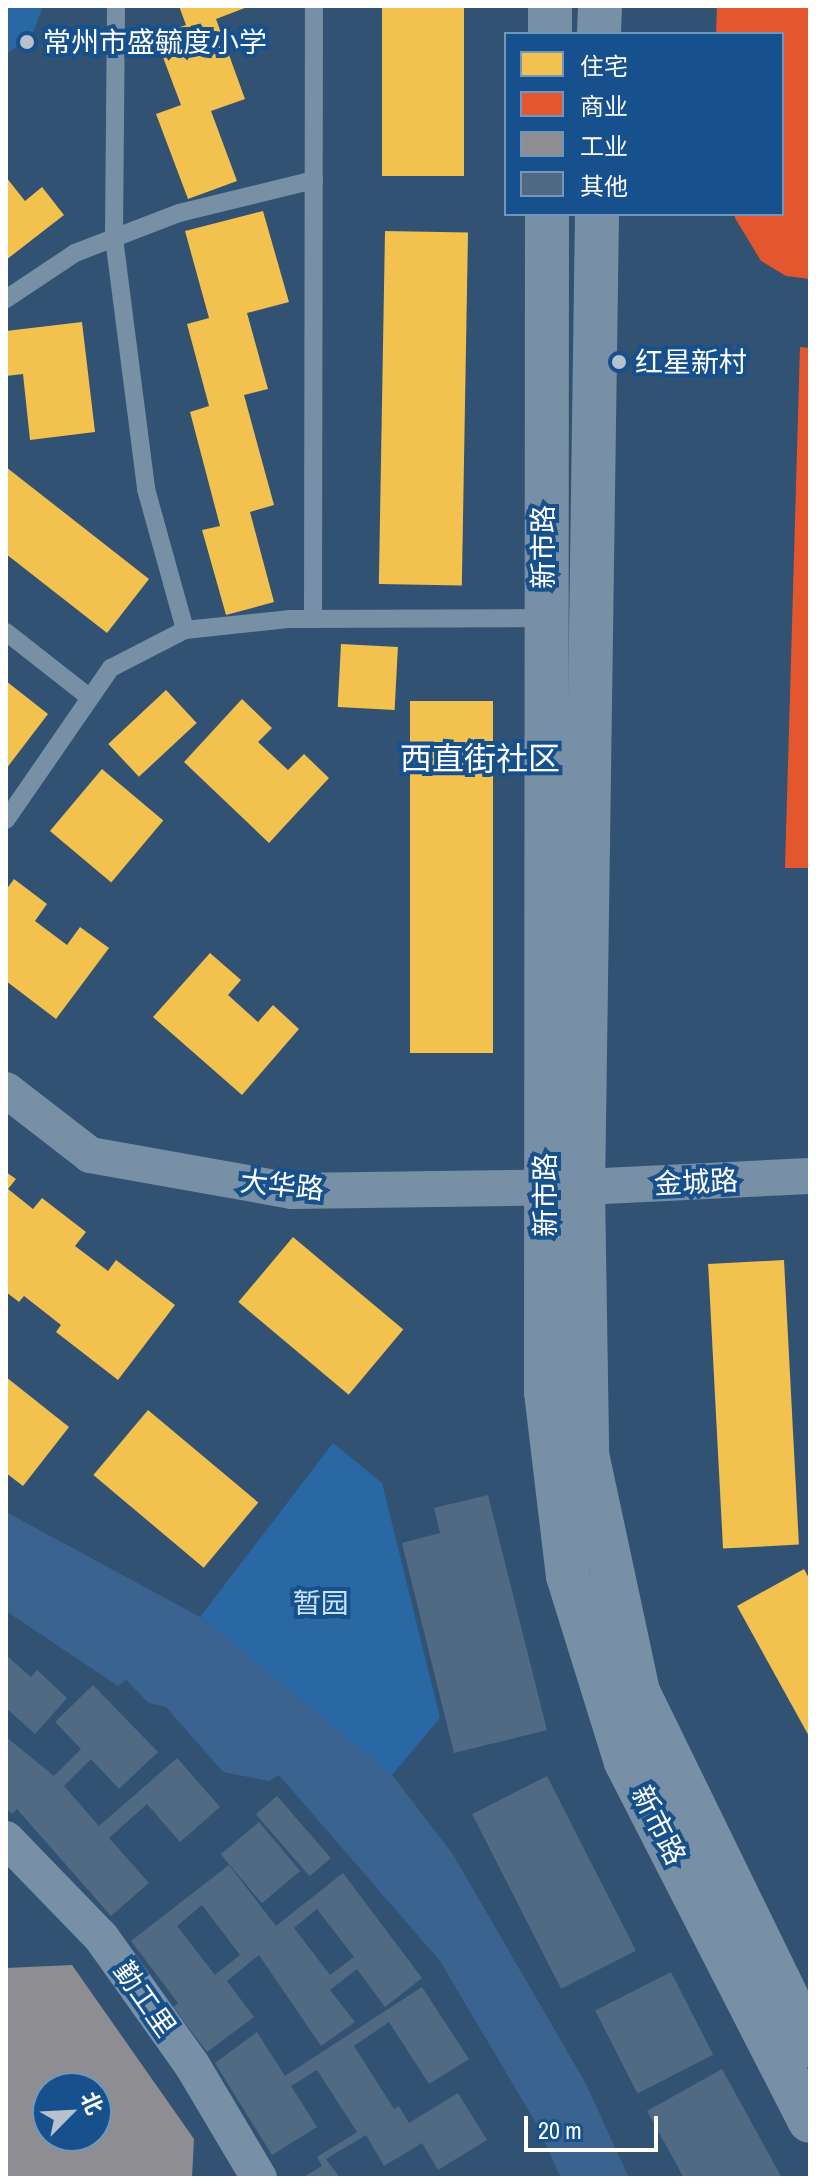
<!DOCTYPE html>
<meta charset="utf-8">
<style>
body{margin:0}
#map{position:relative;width:816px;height:2184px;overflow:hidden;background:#315273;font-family:"Archivo Narrow","Noto Sans SC",sans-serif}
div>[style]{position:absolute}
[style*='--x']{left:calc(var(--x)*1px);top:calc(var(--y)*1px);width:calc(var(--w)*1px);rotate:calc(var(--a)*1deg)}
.green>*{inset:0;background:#2a68a5}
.water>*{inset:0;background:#3a648f}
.homes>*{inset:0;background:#f2c14e;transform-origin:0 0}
.shops>*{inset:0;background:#e4572e}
.industry>*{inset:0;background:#8d8d92}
.building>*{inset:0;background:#506a84;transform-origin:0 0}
.service>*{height:18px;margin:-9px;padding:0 9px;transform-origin:9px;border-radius:9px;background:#7890a6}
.minor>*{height:36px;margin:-18px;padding:0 18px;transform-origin:18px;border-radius:18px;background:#7890a6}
.tertiary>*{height:44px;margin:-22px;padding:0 22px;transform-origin:22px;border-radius:22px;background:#7890a6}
.dots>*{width:22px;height:22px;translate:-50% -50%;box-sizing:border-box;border:4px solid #16518e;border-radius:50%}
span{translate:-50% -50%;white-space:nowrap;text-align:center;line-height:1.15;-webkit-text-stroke:8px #16518e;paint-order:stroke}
.poi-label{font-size:28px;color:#fff}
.left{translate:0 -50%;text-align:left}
.street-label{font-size:28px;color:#fff}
.park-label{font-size:28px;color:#c8e2fb}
.quarter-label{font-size:32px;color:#fff}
.frame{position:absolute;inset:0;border:8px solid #fff;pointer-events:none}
.legend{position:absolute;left:504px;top:32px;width:280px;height:184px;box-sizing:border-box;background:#16518e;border:2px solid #7397bb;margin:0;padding:10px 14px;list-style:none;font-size:24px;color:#fff}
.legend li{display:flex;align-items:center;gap:16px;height:40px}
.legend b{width:40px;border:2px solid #7397bb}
.north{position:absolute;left:32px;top:2072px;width:80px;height:80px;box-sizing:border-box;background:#16518e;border:2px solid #7397bb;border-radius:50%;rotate:66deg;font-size:22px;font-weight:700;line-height:32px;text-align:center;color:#fff}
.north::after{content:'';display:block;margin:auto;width:28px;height:36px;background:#b7c2ce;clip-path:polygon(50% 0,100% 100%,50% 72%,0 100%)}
.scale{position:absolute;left:524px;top:2116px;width:134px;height:36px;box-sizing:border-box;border:4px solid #fff;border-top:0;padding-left:10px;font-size:24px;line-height:28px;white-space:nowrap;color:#fff;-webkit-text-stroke:6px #16518e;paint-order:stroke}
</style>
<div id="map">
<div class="green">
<div style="clip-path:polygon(6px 6px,43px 6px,33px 33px,6px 55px)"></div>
<div style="clip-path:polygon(333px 1443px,382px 1483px,440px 1718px,392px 1775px,200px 1617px)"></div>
</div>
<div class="water">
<div style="clip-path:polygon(6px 1512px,200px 1617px,392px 1775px,452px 1853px,585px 2082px,629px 2178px,561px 2178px,536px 2123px,440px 1961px,279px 1775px,269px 1781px,223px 1772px,166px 1707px,149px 1703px,126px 1680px,118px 1686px,6px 1611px)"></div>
</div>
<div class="homes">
<div style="clip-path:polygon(179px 6px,250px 6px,216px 19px,245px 99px,211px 111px,237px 181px,188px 199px,156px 114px,181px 105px,155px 36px,186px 25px)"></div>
<div style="left:382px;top:6px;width:82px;height:170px"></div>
<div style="clip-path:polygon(6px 177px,25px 201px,42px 187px,64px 215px,6px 260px)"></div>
<div style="clip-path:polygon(263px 211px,289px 302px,247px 313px,268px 389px,244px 395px,274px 505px,250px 512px,274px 602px,226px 615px,202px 530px,220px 526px,190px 412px,209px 406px,187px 324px,209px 318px,185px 231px)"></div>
<div style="left:385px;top:231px;width:83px;height:353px;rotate:1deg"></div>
<div style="clip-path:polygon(82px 322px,95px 432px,30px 440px,23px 374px,6px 376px,6px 331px)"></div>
<div style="clip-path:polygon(6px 467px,149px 579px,107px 633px,6px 554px)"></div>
<div style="left:341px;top:644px;width:57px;height:63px;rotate:3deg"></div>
<div style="clip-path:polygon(6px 681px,48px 714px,6px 769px)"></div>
<div style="left:166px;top:690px;width:45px;height:79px;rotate:47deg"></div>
<div style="clip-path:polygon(242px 699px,272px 728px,258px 742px,288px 770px,304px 754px,329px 778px,269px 843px,184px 762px)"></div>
<div style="left:410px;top:701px;width:83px;height:352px"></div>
<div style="left:102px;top:769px;width:80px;height:81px;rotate:40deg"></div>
<div style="clip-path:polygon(14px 879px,47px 904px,35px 921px,67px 945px,80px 927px,109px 948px,56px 1019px,6px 981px,6px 890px)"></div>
<div style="clip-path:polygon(210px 953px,241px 980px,228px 995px,258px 1022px,273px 1005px,299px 1029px,242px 1095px,153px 1017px)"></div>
<div style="clip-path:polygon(6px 1172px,16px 1179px,8px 1189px,33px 1209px,42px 1198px,86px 1232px,75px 1246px,108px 1271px,116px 1260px,175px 1305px,118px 1380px,56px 1332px,61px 1325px,24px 1296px,19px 1302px,6px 1292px)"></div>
<div style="left:293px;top:1237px;width:144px;height:85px;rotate:40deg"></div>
<div style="left:784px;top:1260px;width:285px;height:76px;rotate:87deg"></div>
<div style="clip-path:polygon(6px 1377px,69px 1427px,23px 1486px,6px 1473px)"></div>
<div style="left:148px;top:1410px;width:144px;height:85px;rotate:40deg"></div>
<div style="clip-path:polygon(804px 1569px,810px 1580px,810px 1738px,737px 1606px)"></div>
</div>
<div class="shops">
<div style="clip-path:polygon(717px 6px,810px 6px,810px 279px,786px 276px,761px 261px,735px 218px,735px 214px,782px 214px,782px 34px,716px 34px)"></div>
<div style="clip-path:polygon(800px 347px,810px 348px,810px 868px,785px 868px)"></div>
</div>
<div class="industry">
<div style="clip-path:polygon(evenodd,72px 1965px,194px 2139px,192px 2178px,6px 2178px,6px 1968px,72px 1965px,48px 2088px,96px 2088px,96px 2136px,48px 2136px,48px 2088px)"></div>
</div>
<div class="building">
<div style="clip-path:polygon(488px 1495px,547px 1730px,454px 1753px,402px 1543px,440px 1533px,434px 1508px)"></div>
<div style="clip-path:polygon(6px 1655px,31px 1677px,37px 1670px,67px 1698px,35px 1734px,6px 1708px)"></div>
<div style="clip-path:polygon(93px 1685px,158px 1752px,119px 1789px,91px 1759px,64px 1786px,99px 1826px,177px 1758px,220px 1807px,180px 1842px,147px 1804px,109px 1838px,149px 1883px,111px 1916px,17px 1809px,12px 1814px,6px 1809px,6px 1737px,54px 1776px,81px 1749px,55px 1722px)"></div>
<div style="left:547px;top:1776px;width:196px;height:84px;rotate:63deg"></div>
<div style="left:277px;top:1796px;width:82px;height:28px;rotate:49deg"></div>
<div style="left:259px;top:1822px;width:64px;height:50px;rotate:50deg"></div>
<div style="clip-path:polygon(evenodd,229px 1865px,276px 1926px,343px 1873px,422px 1978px,385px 2007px,357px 1969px,330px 1990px,355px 2022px,321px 2046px,259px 1955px,227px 1981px,254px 2017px,207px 2052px,173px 2007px,178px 2003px,131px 1941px,229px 1865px,202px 1905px,240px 1955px,215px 1975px,177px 1926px,202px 1905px,229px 1865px,317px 1909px,354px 1957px,330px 1975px,294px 1928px,317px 1909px)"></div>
<div style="left:671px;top:1972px;width:93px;height:85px;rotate:63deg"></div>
<div style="clip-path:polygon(422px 1987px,469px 2059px,429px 2084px,389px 2022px,354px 2046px,394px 2109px,399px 2106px,409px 2123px,458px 2093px,487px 2140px,438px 2170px,422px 2143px,384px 2166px,366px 2135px,326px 2159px,340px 2178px,302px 2178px,322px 2166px,317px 2157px,357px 2132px,317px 2070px,291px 2086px,317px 2127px,272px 2155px,215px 2063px,257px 2032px,285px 2076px)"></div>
<div style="clip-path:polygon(722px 2069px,782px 2178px,684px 2178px,647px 2111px)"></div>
</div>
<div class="service">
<div style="--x:116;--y:6;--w:232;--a:90.5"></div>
<div style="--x:114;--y:238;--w:253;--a:82.7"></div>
<div style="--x:146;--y:489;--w:146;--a:74.5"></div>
<div style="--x:6;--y:299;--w:83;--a:-33.7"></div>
<div style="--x:75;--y:253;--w:111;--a:-21"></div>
<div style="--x:179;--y:213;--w:139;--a:-13.7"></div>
<div style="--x:313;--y:619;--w:613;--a:-89.91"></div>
<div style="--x:6;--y:632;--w:105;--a:38.1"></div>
<div style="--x:6;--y:820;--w:185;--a:-55.4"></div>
<div style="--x:111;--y:668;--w:83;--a:-27.2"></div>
<div style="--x:185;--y:630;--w:106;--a:-6"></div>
<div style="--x:290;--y:619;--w:253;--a:-0.2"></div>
</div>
<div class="minor">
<div style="--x:6;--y:1090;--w:106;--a:37.7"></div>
<div style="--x:90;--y:1155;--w:205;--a:10.1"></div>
<div style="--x:292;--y:1191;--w:291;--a:-0.8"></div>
<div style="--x:583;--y:1187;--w:227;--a:-2.8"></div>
<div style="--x:6;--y:1839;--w:136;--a:45.9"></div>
<div style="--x:101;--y:1937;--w:157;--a:54.6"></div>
<div style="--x:192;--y:2065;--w:131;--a:59.3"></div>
</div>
<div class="tertiary">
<div style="--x:550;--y:34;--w:28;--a:-90"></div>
<div style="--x:599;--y:34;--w:28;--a:-88"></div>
<div style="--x:547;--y:214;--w:1178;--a:90.05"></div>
<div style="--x:546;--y:1392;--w:185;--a:83.2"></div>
<div style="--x:568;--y:1576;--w:195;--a:72.7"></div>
<div style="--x:626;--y:1762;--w:403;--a:62.9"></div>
<div style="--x:597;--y:214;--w:973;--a:90.82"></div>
<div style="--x:583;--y:1187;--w:267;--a:89.1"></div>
<div style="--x:587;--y:1454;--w:243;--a:77.9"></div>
<div style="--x:638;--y:1692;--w:393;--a:64"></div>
</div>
<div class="dots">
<div style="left:27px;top:42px;background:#b7c2ce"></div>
<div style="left:619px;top:362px;background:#b7c2ce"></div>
</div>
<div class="poi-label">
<span class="left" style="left:43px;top:42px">常州市盛毓度小学</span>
<span class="left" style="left:635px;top:362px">红星新村</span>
</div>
<div class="street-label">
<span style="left:543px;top:547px;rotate:-90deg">新市路</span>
<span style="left:696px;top:1182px;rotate:-3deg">金城路</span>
<span style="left:282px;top:1185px;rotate:6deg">大华路</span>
<span style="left:545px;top:1195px;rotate:-90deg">新市路</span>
<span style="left:659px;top:1825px;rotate:63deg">新市路</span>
<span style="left:145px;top:1999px;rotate:55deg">勤工里</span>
</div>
<div class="park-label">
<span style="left:321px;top:1603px">暂园</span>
</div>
<div class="quarter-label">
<span style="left:480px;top:759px">西直街社区</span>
</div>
<div class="frame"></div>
<ul class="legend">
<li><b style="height:22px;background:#f2c14e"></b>住宅</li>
<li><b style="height:22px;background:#e4572e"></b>商业</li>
<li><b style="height:22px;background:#8d8d92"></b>工业</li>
<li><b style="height:22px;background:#506a84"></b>其他</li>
</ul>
<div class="north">北</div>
<div class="scale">20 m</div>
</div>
